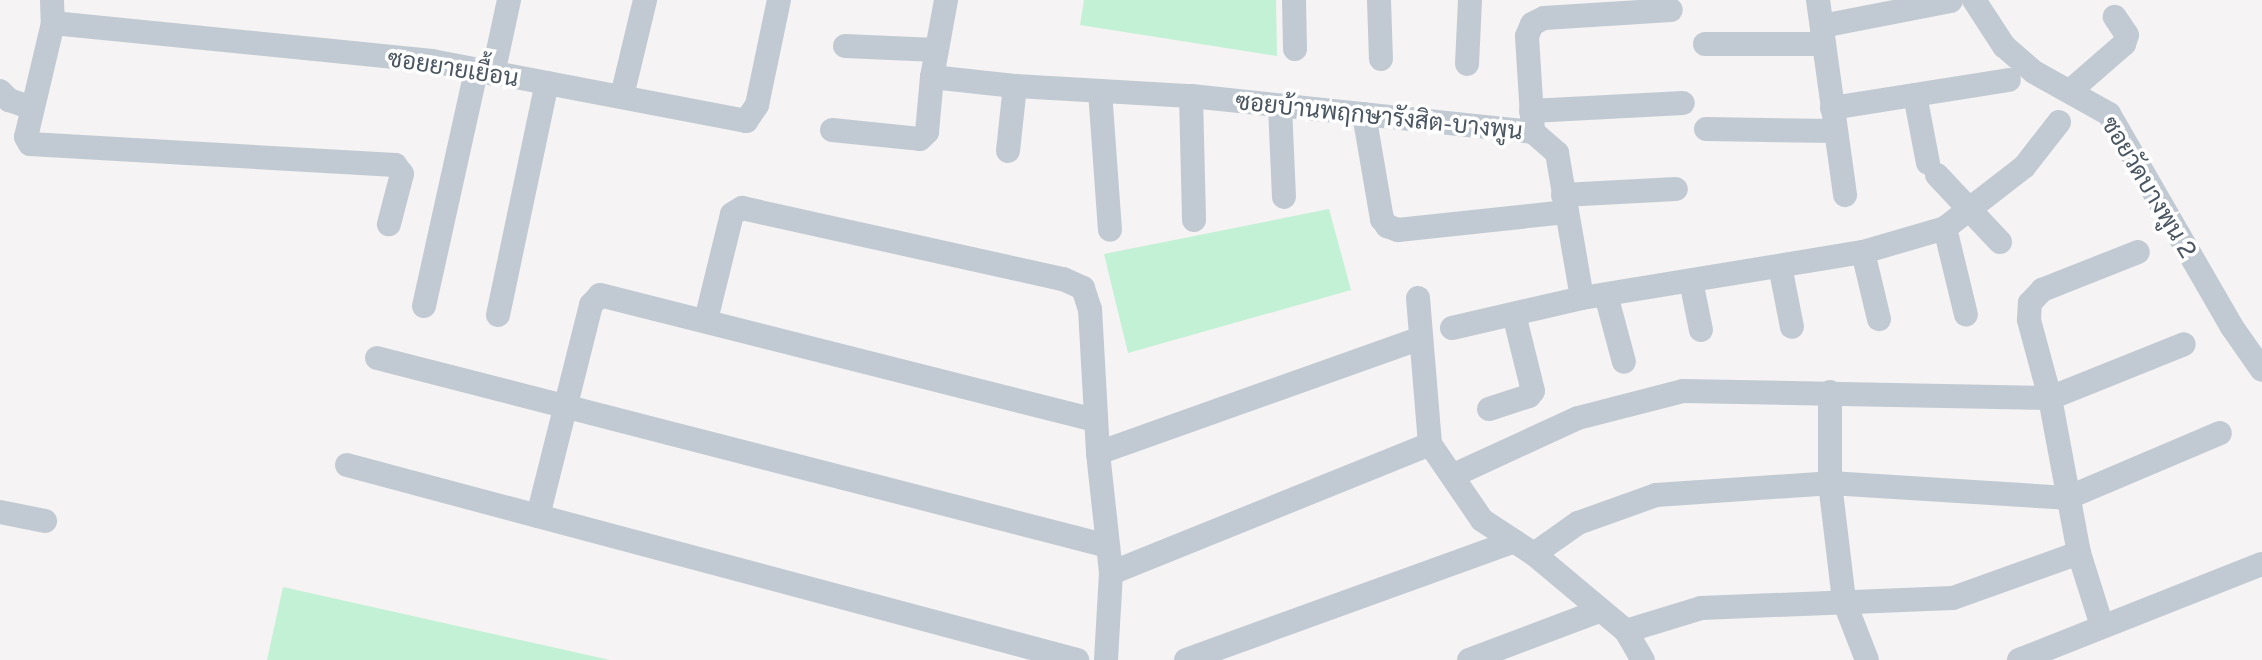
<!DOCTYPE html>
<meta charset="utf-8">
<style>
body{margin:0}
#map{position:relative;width:2262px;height:660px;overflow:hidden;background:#f5f3f3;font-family:"Public Sans",Sarabun,sans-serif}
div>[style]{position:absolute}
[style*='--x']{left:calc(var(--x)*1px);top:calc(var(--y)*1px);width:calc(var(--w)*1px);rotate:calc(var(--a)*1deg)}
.green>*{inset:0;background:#c3f1d5}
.minor>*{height:24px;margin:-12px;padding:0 12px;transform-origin:12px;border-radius:12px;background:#c1cad2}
span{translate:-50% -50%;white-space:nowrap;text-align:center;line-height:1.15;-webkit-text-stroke:7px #fff;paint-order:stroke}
.street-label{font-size:24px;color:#4a5661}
</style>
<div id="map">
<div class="green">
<div style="clip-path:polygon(1084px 0,1276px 0,1277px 56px,1080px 25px)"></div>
<div style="clip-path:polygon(1329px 209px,1351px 290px,1128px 353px,1104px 254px)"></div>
<div style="clip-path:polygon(283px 587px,610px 660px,267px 660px)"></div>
</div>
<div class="minor">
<div style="--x:52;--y:0;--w:23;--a:88"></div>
<div style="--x:53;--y:23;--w:381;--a:5.7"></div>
<div style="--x:432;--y:61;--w:320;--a:10.8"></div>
<div style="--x:746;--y:121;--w:19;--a:-55"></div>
<div style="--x:757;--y:105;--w:107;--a:-78.2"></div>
<div style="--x:946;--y:0;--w:78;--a:100.3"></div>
<div style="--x:932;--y:77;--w:83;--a:6.2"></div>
<div style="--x:1015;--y:86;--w:176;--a:3.3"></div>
<div style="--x:1191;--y:96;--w:344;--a:6"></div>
<div style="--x:1533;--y:132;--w:32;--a:41"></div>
<div style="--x:1557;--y:153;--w:147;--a:80.2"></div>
<div style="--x:1582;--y:298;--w:285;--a:-9.3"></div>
<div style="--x:1863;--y:252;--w:85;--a:-16.3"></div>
<div style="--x:1945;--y:228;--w:100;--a:-37.7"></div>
<div style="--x:2024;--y:167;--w:57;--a:-52.1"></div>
<div style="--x:1294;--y:0;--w:49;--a:88.8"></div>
<div style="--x:1379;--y:0;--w:59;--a:88.1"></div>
<div style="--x:1818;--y:0;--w:197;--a:82.1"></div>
<div style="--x:1974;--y:0;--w:55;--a:56.9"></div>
<div style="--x:2004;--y:46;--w:40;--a:41"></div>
<div style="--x:2034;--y:72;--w:86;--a:29.2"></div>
<div style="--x:2109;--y:114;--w:246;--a:60"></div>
<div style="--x:2232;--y:327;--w:52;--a:55.1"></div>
<div style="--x:53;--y:23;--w:117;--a:103.3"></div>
<div style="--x:26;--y:137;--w:8;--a:60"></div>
<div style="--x:30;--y:144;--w:366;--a:3.3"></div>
<div style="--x:395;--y:165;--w:11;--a:52"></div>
<div style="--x:402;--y:174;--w:52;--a:104.6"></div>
<div style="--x:1822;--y:26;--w:131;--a:-11"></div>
<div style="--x:1705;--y:44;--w:119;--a:0"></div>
<div style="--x:845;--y:46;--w:91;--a:2.5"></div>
<div style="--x:1467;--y:64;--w:64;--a:-87.3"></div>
<div style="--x:493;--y:74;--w:76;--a:-77.8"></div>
<div style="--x:0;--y:91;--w:13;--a:45"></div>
<div style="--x:9;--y:100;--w:24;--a:19"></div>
<div style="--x:1100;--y:91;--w:139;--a:85.9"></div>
<div style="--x:2070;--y:91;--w:72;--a:-41"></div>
<div style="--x:2124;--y:44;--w:9;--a:-72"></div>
<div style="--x:2127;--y:35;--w:22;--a:-124"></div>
<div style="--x:1915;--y:95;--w:69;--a:79.2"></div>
<div style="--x:622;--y:96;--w:99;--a:-76.5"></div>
<div style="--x:1191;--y:96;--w:124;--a:88.6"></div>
<div style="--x:1280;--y:106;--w:91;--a:87.5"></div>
<div style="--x:1832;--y:108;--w:179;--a:-9"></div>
<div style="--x:1531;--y:111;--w:152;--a:-3"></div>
<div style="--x:1364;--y:114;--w:107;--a:80.3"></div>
<div style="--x:1382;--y:219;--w:9;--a:54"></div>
<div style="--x:1387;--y:226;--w:12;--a:20"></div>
<div style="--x:1398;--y:230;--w:169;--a:-6.1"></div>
<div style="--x:1706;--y:129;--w:129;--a:0.9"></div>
<div style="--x:832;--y:130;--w:88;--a:5.8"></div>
<div style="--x:920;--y:139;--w:10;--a:-45"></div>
<div style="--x:927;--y:132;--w:55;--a:-84.8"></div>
<div style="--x:1533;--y:132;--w:96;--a:-93.6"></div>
<div style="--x:1527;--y:36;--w:13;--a:-67"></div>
<div style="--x:1532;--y:24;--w:13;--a:-27"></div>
<div style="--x:1544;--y:18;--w:127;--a:-3.6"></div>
<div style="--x:1008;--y:151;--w:65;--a:-83.9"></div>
<div style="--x:1937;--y:175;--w:92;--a:46.8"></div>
<div style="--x:1563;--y:195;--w:113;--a:-3"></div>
<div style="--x:1945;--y:228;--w:89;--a:76.4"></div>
<div style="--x:1863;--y:252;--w:69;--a:76.6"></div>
<div style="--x:1780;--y:266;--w:62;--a:78.9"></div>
<div style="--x:1691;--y:281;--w:50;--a:78.5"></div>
<div style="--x:1606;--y:295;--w:69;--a:75"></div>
<div style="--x:1418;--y:298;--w:146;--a:85.3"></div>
<div style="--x:1430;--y:444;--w:92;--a:55.6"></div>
<div style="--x:1482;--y:520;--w:62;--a:33.2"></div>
<div style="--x:1534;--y:554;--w:120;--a:39.9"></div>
<div style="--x:1626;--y:631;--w:34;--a:60"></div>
<div style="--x:424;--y:306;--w:241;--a:-77.5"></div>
<div style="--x:498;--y:315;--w:237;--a:-78.1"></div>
<div style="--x:706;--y:320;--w:109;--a:-76.2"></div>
<div style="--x:732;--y:214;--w:12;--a:-31"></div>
<div style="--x:742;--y:208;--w:329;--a:12.5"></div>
<div style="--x:1063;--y:279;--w:22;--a:24"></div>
<div style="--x:1083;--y:288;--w:22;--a:72"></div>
<div style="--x:1090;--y:309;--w:144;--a:86.8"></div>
<div style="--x:1098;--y:453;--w:121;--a:83.8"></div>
<div style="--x:1111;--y:573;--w:87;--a:93.3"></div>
<div style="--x:1452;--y:328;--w:133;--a:-13"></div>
<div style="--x:377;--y:358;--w:755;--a:14.42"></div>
<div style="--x:1830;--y:392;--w:91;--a:90"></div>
<div style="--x:1830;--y:483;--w:119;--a:83.2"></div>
<div style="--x:1844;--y:601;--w:63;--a:68.7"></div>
<div style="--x:1489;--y:409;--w:42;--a:-18"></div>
<div style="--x:1529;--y:396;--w:6;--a:-51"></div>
<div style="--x:1533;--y:391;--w:79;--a:-103.9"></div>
<div style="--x:1098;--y:453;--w:343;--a:-19.6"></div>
<div style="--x:347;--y:465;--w:756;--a:14.96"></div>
<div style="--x:1454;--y:475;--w:136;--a:-24.7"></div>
<div style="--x:1578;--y:418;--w:108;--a:-14.4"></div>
<div style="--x:1683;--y:391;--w:367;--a:1.1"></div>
<div style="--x:2050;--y:398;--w:144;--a:-21.9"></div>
<div style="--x:0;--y:512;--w:46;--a:11.3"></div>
<div style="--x:538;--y:516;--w:218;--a:-75.9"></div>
<div style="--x:591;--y:305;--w:13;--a:-48"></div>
<div style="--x:600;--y:295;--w:511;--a:14.17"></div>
<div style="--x:1534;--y:554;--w:54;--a:-35.2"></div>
<div style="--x:1578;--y:523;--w:83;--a:-19.7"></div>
<div style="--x:1656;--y:495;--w:174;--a:-3.9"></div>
<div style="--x:1830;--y:483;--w:237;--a:3.6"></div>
<div style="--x:2067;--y:498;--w:166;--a:-23"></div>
<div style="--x:1111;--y:573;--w:344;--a:-22"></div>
<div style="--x:2102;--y:626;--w:77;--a:-107.5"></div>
<div style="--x:2079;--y:553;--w:158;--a:-100.6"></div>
<div style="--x:2050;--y:398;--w:81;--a:-105.1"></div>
<div style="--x:2029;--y:320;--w:17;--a:-87"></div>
<div style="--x:2030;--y:303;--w:18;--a:-47"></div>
<div style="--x:2042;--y:290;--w:103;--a:-21.6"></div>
<div style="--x:1626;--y:631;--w:78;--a:-17"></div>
<div style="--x:1701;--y:608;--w:252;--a:-2.3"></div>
<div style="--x:1953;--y:598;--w:134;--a:-19.7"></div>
<div style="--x:1186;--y:660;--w:349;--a:-19.9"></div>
<div style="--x:1469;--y:660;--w:141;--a:-20.7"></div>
<div style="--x:2019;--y:660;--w:261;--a:-21.6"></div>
</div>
<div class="street-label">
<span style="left:453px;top:68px;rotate:9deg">ซอยยายเยื้อน</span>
<span style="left:1379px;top:116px;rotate:6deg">ซอยบ้านพฤกษารังสิต-บางพูน</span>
<span style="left:2149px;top:187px;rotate:59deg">ซอยวัดบางพูน 2</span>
</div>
</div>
